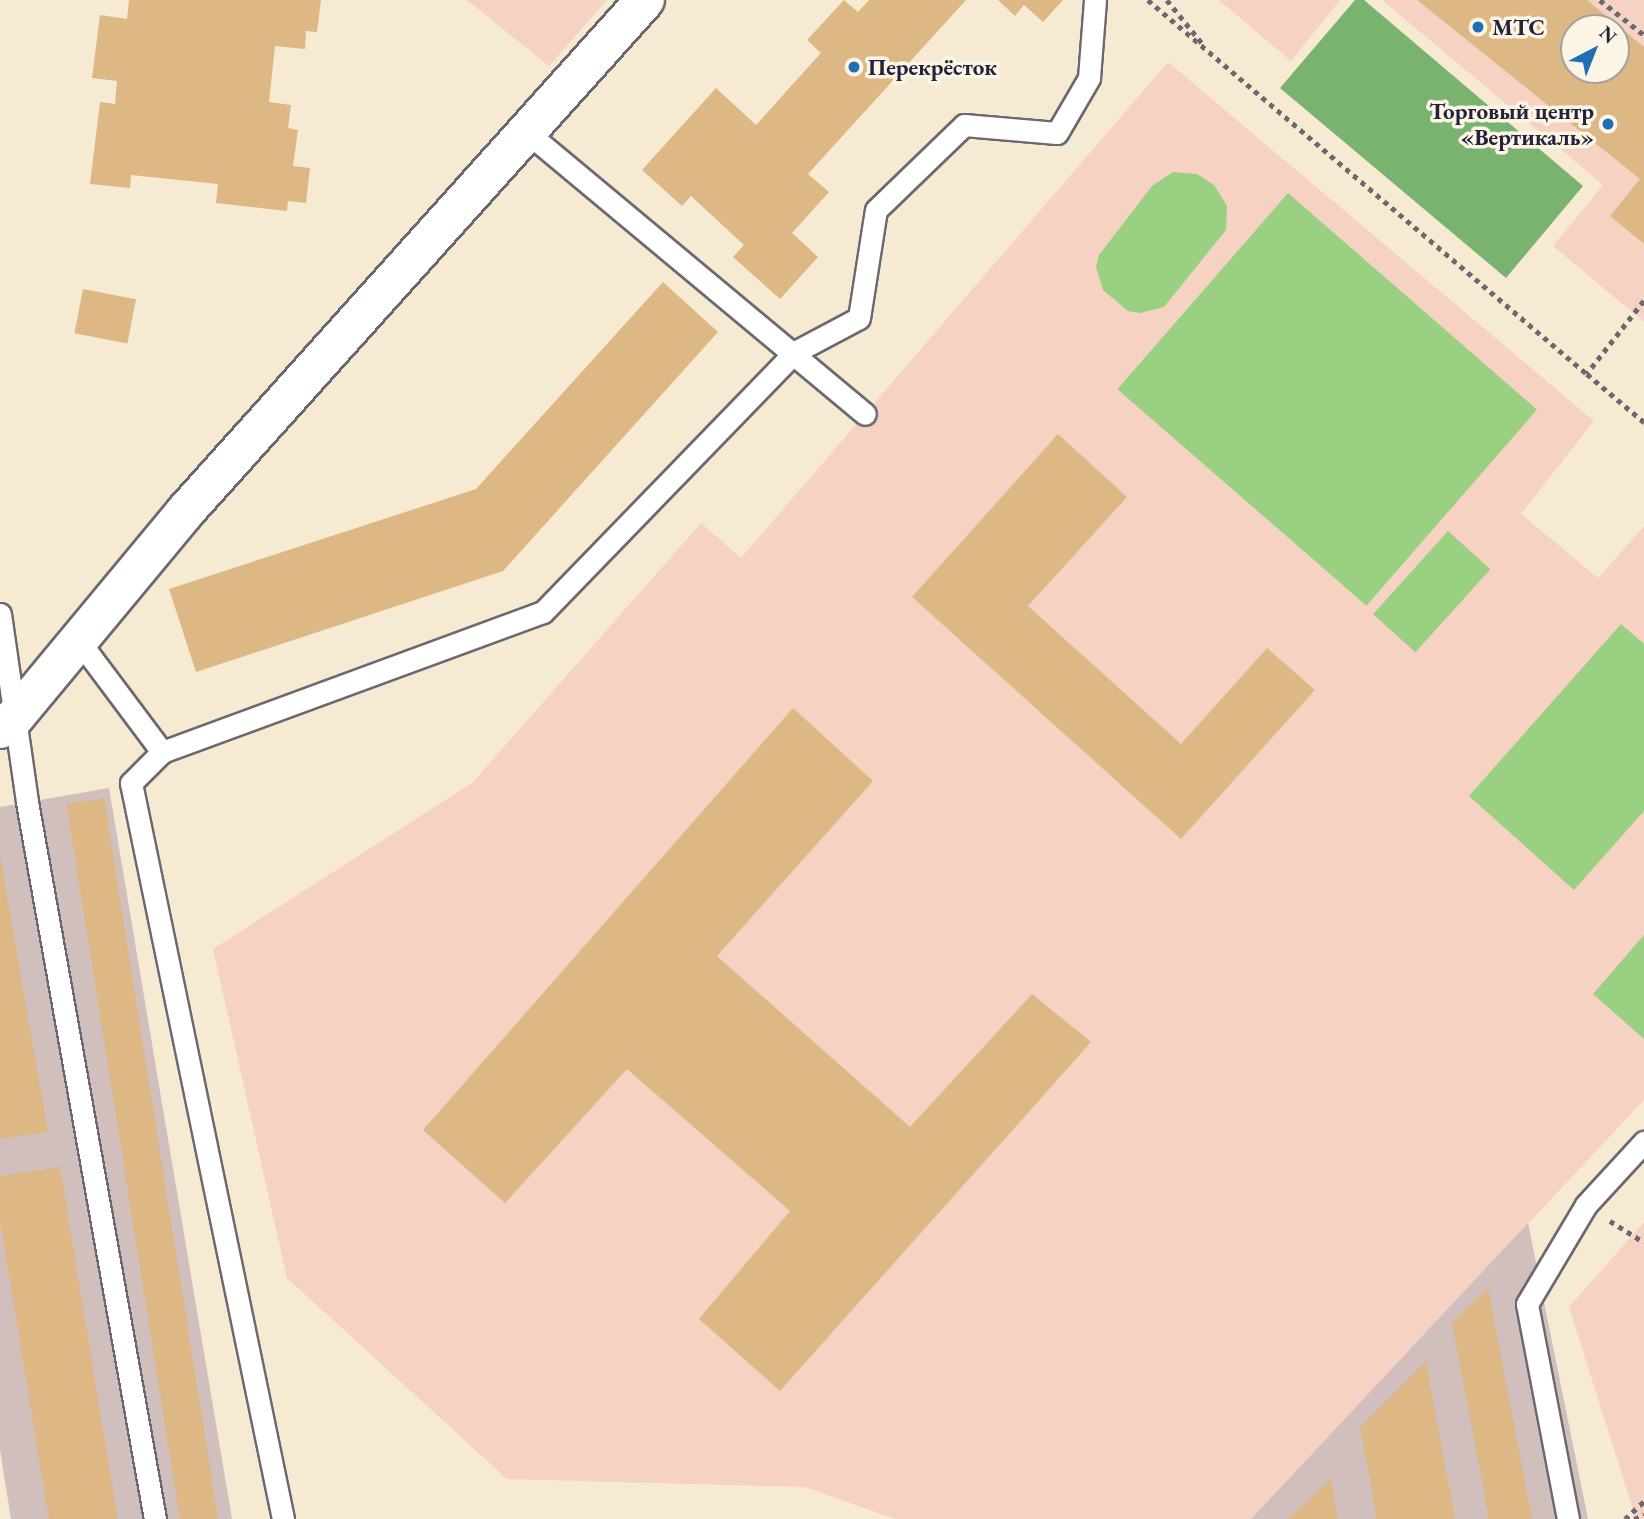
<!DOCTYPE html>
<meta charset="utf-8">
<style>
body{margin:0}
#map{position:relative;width:1644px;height:1519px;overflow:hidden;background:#f6ead2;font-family:"EB Garamond",serif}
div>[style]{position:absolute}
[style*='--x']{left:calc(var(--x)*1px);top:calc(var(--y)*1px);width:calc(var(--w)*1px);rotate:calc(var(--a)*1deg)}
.built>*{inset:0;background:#f6d2c3}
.industrial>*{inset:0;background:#d1bfbd}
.green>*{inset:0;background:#99d081;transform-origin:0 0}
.forest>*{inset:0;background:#7ab26f}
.building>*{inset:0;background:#ddb885;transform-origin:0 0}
.path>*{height:4.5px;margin-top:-2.25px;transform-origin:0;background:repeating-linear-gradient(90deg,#6c6870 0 5px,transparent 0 10px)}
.roads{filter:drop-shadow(2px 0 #6c6870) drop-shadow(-2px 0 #6c6870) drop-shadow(0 2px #6c6870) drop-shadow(0 -2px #6c6870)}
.service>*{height:21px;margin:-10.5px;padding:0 10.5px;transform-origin:10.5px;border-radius:10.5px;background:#fff}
.minor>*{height:38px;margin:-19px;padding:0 19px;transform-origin:19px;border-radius:19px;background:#fff}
.dots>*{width:19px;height:19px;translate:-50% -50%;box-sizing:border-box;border:4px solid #fcf5e5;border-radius:50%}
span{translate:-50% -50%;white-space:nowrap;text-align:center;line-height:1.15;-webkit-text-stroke:7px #fcf5e5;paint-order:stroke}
.poi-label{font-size:23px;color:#22223b;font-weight:700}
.left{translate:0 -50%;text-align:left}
.right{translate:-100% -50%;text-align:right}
.north{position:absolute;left:1560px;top:14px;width:70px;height:70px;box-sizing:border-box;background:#fcf5e5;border:2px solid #a5a1a1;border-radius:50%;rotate:42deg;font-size:19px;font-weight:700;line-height:28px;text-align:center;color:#22223b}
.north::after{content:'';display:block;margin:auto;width:24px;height:32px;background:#1f6fb2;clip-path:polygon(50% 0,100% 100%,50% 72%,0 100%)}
</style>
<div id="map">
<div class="built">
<div style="clip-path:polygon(467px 0,607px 0,549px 66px)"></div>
<div style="clip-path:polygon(1219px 0,1340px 0,1291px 61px)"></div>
<div style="clip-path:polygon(evenodd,1382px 0,1644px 0,1644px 322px,1553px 246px,1603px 185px,1382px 0,1574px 28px,1616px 28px,1616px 70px,1574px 70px,1574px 28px)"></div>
<div style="clip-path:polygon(1168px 62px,1594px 421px,1521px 514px,1598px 578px,1644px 526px,1644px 1100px,1251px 1519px,895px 1519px,805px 1487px,507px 1479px,287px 1278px,213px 949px,472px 783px,701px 523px,741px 558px)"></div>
<div style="clip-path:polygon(1644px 1222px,1644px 1519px,1636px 1519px,1569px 1307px)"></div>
</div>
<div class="industrial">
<div style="clip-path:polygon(109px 788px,232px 1519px,11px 1519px,0 1450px,0 807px)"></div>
<div style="clip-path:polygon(1528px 1223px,1588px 1519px,1251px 1519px)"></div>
</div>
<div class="green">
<div style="clip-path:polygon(1173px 172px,1197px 174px,1214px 185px,1227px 206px,1226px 230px,1164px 307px,1140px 313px,1128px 311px,1103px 290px,1096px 267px,1099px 255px,1152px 186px)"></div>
<div style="left:1288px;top:193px;width:330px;height:260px;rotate:41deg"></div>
<div style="left:1448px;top:531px;width:57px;height:112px;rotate:42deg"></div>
<div style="clip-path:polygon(1621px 624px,1644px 644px,1644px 811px,1574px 890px,1469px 796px)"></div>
<div style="clip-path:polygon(1644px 935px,1644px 1039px,1593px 994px)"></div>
</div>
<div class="forest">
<div style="clip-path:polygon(1355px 0,1364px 0,1583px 186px,1506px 278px,1280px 88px)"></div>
</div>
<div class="building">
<div style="clip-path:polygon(129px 0,321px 0,317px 32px,306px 31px,305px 49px,275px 46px,269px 102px,291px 105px,288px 128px,298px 130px,293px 166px,310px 168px,306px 203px,288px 201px,287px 211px,216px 203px,218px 184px,131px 175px,130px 188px,90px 184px,100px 102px,115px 104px,117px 81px,92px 78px,100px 15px,127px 19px)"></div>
<div style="clip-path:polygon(844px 0,858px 12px,869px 0,966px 0,808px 174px,829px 192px,792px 233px,818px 257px,780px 299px,733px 257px,744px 245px,691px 196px,682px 206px,642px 170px,716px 88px,756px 125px,821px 53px,807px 40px)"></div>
<div style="clip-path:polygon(998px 0,1063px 0,1043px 22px,1024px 5px,1015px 16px)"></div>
<div style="clip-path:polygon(evenodd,1417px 0,1587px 0,1644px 47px,1644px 244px,1610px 216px,1640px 179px,1417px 0,1574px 28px,1616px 28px,1616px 70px,1574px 70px,1574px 28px)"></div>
<div style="clip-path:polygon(663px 282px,718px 332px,503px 571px,196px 672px,169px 589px,476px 489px)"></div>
<div style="left:83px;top:289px;width:54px;height:45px;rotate:11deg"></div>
<div style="clip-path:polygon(1058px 434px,1127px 497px,1028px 606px,1181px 744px,1267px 648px,1315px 690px,1181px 839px,912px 597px)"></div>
<div style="clip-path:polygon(793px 708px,873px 781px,717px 956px,910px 1127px,1032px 994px,1091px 1042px,780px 1391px,699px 1319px,790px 1211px,627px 1069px,505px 1203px,423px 1130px)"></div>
<div style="left:104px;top:798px;width:731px;height:38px;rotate:81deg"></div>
<div style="clip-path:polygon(0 855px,48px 1132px,0 1139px)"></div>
<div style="clip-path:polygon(60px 1167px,118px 1519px,49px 1519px,0 1222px,0 1176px)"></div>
<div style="clip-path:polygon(1488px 1288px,1532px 1519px,1489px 1519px,1452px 1323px)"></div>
<div style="clip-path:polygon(1426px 1361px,1455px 1519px,1377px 1519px,1360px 1427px)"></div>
<div style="clip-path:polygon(1331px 1479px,1338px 1519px,1288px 1519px)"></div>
</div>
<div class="path">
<div style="--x:1148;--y:0;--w:577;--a:40.43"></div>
<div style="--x:1167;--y:0;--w:55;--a:50.9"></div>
<div style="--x:1600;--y:0;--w:56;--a:38.5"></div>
<div style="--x:1644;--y:301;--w:93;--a:128"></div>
<div style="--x:1587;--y:374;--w:75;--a:40.1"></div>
<div style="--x:1610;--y:1221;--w:40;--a:32"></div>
<div style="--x:1625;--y:1519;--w:26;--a:-43"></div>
<div style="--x:1634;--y:1519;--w:11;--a:-22"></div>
</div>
<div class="roads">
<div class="service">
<div style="--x:529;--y:134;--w:437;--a:39.8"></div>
<div style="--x:0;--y:614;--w:190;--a:81.8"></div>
<div style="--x:27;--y:802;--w:728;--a:79.88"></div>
<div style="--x:79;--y:641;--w:139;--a:53.2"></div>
<div style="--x:162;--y:752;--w:406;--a:-20.2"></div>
<div style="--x:543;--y:612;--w:362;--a:-45.9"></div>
<div style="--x:795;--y:352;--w:72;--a:-28"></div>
<div style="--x:859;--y:318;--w:109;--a:-81.1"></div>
<div style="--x:876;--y:210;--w:122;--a:-44"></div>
<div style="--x:964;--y:125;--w:93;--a:4.9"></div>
<div style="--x:1057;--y:133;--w:64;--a:-59.8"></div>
<div style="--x:1089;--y:78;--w:78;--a:-85.6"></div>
<div style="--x:162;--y:752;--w:44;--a:135"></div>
<div style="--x:131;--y:783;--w:752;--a:78.33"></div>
<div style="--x:1568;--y:1519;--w:219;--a:-100.8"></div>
<div style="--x:1527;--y:1304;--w:115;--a:-59.2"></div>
<div style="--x:1586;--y:1205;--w:86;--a:-47.4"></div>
</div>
<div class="minor">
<div style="--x:0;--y:729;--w:19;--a:-39"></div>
<div style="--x:15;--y:717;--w:266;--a:-50.3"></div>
<div style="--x:185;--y:512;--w:688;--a:-48.06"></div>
</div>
</div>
<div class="dots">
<div style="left:1478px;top:27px;background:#1f6fb2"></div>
<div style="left:854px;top:67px;background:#1f6fb2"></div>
<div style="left:1608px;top:124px;background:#1f6fb2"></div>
</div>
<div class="poi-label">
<span class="left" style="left:1492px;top:27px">МТС</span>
<span class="left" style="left:868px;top:67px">Перекрёсток</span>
<span class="right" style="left:1594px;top:124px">Торговый центр<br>«Вертикаль»</span>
</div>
<div class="north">N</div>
</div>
